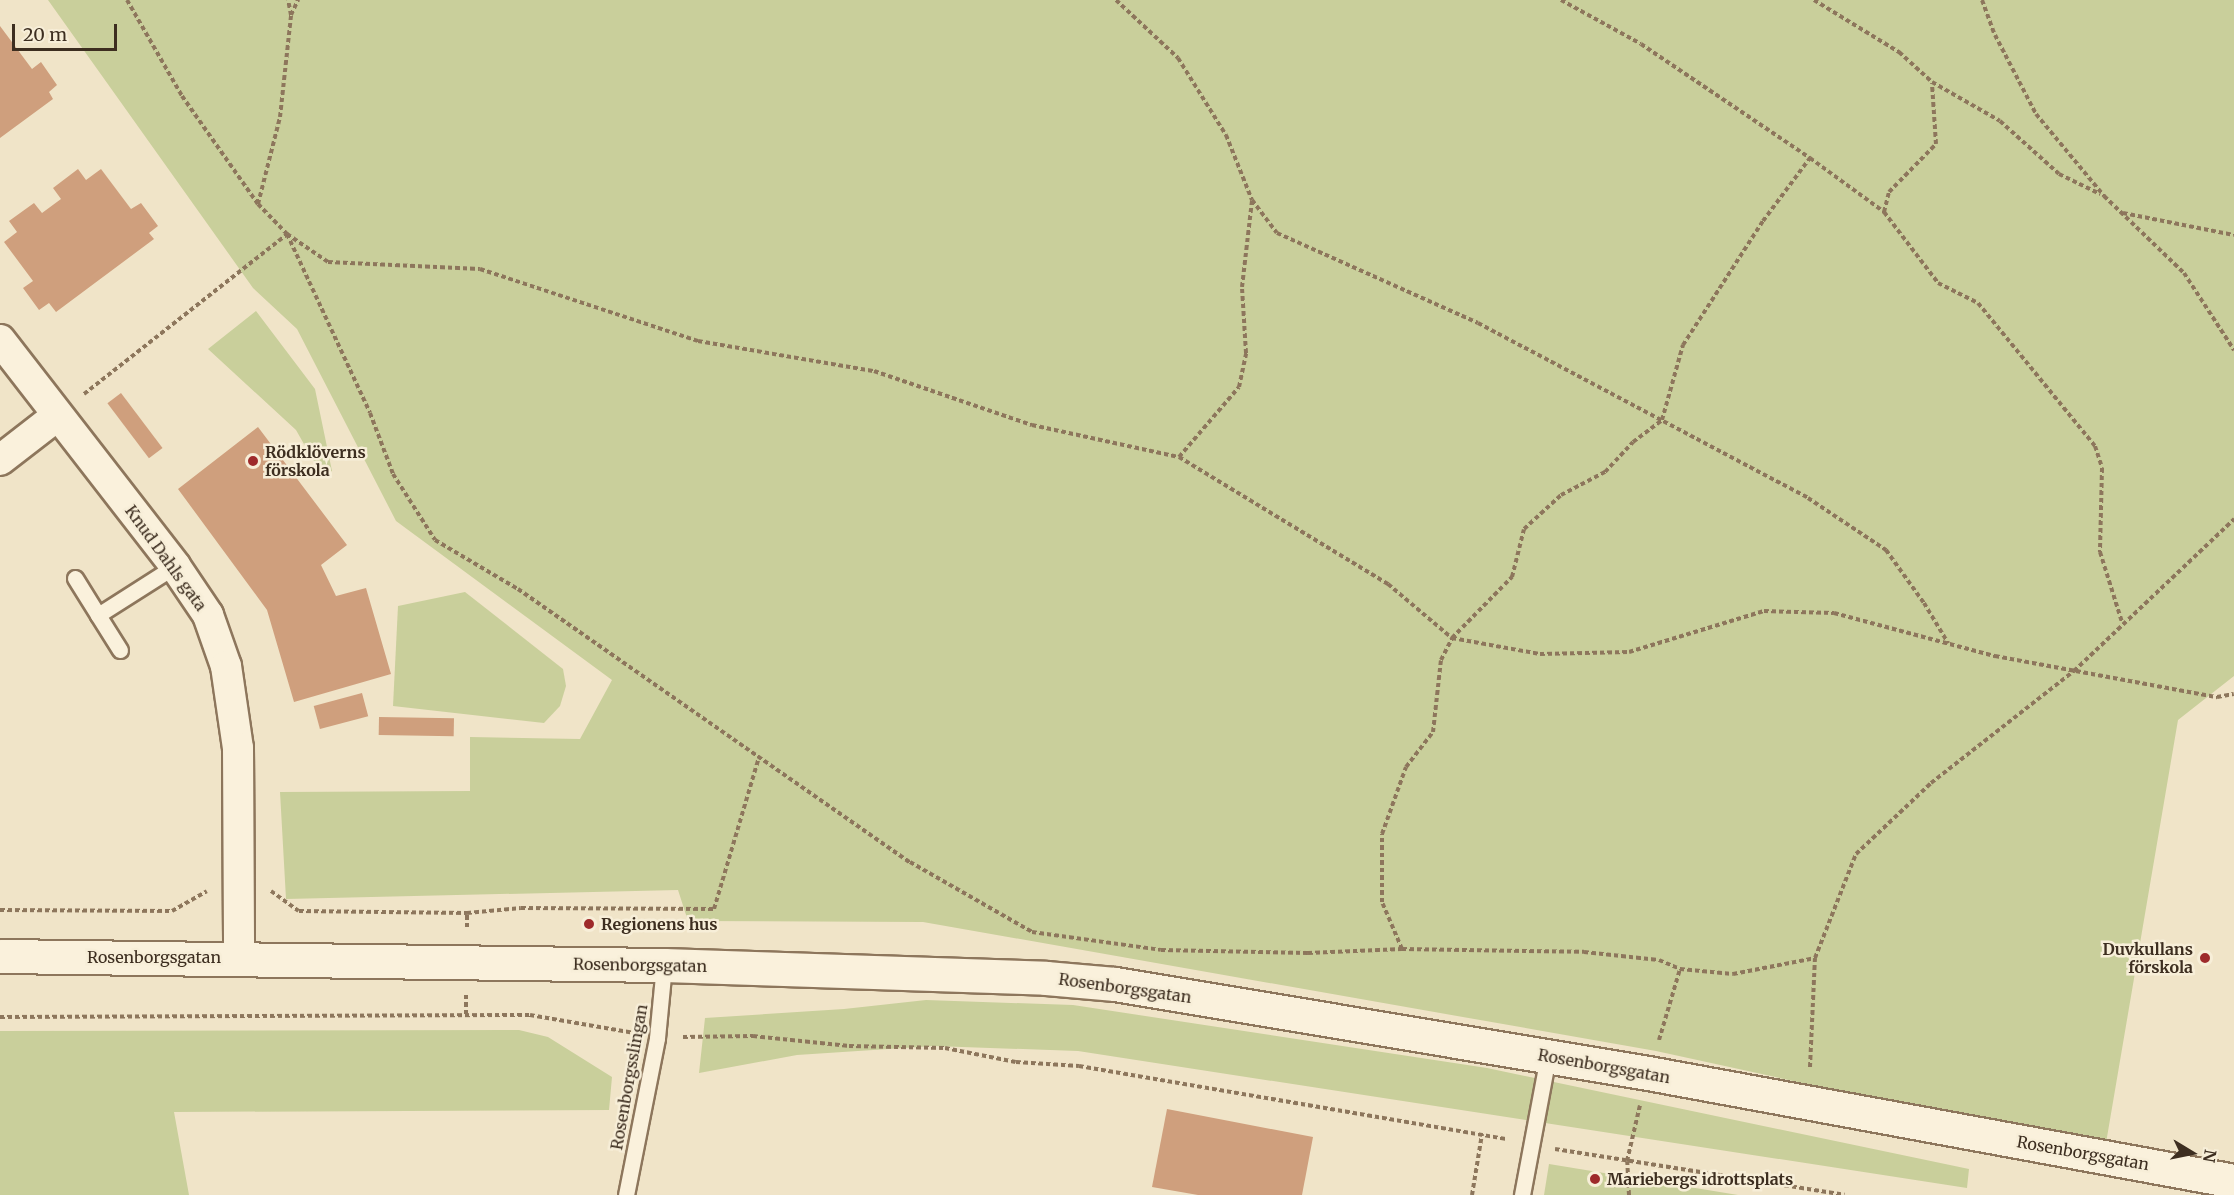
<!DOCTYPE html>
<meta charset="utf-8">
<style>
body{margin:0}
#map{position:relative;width:2234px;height:1195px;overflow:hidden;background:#f0e4c8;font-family:Merriweather,serif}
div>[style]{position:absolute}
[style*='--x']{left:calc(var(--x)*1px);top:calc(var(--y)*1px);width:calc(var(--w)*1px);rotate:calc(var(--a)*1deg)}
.green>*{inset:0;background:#c9cf9b}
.building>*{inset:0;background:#cf9f7d;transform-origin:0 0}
.path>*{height:4px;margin-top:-2px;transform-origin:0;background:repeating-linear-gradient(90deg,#8d765c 0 4.5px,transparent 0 7.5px)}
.roads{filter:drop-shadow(2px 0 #8d765c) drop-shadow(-2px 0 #8d765c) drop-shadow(0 2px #8d765c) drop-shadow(0 -2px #8d765c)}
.service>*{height:15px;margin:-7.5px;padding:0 7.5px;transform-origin:7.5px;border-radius:7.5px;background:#faf1dc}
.minor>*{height:30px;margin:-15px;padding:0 15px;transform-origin:15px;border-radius:15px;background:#faf1dc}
.tertiary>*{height:33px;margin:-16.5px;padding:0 16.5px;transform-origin:16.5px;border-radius:16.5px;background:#faf1dc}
.dots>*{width:16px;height:16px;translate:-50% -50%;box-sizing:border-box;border:3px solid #f7eed8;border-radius:50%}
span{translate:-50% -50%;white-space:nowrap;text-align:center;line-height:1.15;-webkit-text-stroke:5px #f7eed8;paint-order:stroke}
.poi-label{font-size:16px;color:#3d2e20;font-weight:700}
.left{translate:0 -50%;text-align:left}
.right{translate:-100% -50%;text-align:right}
.street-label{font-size:16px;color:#3d2e20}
.north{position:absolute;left:2162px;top:1123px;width:60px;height:60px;-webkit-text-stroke:4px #f7eed8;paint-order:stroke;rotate:100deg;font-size:16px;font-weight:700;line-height:24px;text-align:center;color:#3d2e20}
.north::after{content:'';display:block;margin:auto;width:21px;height:27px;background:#3d2e20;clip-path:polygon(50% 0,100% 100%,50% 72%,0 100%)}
.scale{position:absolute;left:12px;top:24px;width:105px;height:27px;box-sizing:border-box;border:3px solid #3d2e20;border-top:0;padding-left:8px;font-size:18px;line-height:21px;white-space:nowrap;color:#3d2e20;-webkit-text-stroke:4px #f7eed8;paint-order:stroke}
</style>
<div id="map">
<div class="green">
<div style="clip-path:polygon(48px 0,2234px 0,2234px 676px,2178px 720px,2105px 1149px,1656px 1051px,923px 922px,688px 921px,678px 890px,286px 899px,280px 792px,470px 791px,470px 737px,580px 739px,612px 680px,396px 521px,297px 329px,253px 288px)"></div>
<div style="clip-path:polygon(256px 311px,315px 389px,332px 471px,321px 474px,296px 430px,208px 349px)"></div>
<div style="clip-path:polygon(465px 592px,563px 669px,566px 686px,560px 706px,544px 723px,393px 706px,398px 606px)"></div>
<div style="clip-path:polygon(926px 1000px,1073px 1005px,1487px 1068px,1969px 1169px,1967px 1188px,1078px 1051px,934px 1046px,797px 1055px,699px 1073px,705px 1018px,844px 1009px)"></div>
<div style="clip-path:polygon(519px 1030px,548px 1037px,612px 1077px,609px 1110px,174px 1112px,189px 1195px,0 1195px,0 1031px)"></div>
<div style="clip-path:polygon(1549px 1164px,1738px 1195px,1544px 1195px)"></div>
</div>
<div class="building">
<div style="clip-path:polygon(0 26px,32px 69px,41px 62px,57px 85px,49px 92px,53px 99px,0 138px)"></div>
<div style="clip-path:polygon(78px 169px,86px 180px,101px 169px,131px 209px,141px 203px,158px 226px,149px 233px,154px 239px,56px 312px,49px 303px,39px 310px,23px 288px,33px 281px,4px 242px,17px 232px,9px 221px,34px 203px,42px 213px,61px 199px,53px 188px)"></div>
<div style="left:121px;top:393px;width:69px;height:17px;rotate:53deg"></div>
<div style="clip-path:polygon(258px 427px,347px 545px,321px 565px,336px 596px,366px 588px,391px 674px,294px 702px,267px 610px,178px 489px)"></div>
<div style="left:362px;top:693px;width:24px;height:50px;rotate:75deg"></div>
<div style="left:379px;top:717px;width:75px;height:18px;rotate:1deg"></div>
<div style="clip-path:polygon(1167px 1109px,1313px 1137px,1302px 1195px,1198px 1195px,1152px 1187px)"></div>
</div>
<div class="path">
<div style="--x:127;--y:0;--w:111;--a:60.2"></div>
<div style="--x:182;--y:96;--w:132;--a:54.9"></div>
<div style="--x:258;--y:204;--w:42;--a:46"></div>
<div style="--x:287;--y:234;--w:50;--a:34.3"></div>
<div style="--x:328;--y:262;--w:152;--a:2.6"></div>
<div style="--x:480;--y:269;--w:230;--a:18.3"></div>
<div style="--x:698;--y:341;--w:179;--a:9.7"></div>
<div style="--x:874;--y:371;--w:167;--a:18.9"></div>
<div style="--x:1032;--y:425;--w:150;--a:12.3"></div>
<div style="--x:1179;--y:457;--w:245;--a:31.3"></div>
<div style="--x:1388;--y:584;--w:84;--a:40.2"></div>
<div style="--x:1452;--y:638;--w:89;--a:10.3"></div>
<div style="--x:1540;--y:654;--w:89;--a:-1.3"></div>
<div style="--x:1629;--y:652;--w:141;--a:-16.9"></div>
<div style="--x:1764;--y:611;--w:70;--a:1.6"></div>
<div style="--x:1834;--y:613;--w:167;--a:15"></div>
<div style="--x:1995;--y:656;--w:226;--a:10.5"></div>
<div style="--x:2217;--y:697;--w:17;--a:-10"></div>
<div style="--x:1116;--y:0;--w:85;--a:43.1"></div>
<div style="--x:1178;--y:58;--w:91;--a:58.1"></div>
<div style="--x:1226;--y:135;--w:70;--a:68.2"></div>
<div style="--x:1252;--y:200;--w:41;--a:52.9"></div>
<div style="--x:1277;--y:233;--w:220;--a:24.1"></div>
<div style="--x:1478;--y:323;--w:374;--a:27.9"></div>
<div style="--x:1808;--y:498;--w:94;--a:33.7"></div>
<div style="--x:1886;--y:550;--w:65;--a:54.4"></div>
<div style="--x:1924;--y:603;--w:47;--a:59"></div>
<div style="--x:1561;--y:0;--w:91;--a:28.8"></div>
<div style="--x:1641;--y:44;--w:204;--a:34"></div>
<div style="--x:1810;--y:158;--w:92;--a:36.1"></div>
<div style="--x:1884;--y:212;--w:89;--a:52.7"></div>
<div style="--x:1938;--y:283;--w:45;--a:26.6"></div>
<div style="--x:1978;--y:303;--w:185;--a:50.7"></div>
<div style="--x:2095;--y:446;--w:23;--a:72"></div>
<div style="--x:2102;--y:468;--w:84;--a:91.4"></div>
<div style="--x:2100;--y:552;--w:73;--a:72.6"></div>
<div style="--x:1814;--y:0;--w:100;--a:31.5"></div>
<div style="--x:1899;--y:52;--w:45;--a:42.3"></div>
<div style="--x:1932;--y:82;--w:78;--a:29.8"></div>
<div style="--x:2000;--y:121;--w:79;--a:41.9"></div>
<div style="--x:2059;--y:174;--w:46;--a:26"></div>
<div style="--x:1982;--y:0;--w:37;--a:70"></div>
<div style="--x:1995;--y:35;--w:89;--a:62.6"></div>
<div style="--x:2036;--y:114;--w:107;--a:50.3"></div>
<div style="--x:2104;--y:196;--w:111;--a:43.9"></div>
<div style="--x:2184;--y:273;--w:92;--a:57"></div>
<div style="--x:291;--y:15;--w:17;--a:-65"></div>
<div style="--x:258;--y:204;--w:90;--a:-75.8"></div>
<div style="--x:280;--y:117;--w:103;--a:-83.8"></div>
<div style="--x:291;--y:15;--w:15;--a:-101"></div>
<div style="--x:1884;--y:212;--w:21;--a:-76"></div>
<div style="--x:1889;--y:192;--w:67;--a:-45.6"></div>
<div style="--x:1936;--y:144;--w:61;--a:-93.8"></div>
<div style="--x:2123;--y:213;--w:113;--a:11.2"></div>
<div style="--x:84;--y:394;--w:258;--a:-38.2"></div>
<div style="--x:287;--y:234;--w:197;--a:65.1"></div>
<div style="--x:370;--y:413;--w:65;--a:69.3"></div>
<div style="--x:393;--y:474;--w:78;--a:57.5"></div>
<div style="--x:435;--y:540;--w:96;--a:30.6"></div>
<div style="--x:518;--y:589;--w:478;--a:34.9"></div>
<div style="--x:910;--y:862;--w:141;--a:29.8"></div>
<div style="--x:1032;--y:932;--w:130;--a:7.9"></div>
<div style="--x:1161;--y:950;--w:147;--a:1.2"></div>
<div style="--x:1308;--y:953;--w:94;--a:-2.4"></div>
<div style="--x:1402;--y:949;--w:182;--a:0.9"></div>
<div style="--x:1584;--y:952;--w:75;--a:6.1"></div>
<div style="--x:1659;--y:960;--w:23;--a:23"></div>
<div style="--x:1680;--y:969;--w:53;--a:5.4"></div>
<div style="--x:1733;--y:974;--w:84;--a:-11"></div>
<div style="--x:1815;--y:958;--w:112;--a:-68.5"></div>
<div style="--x:1856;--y:854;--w:103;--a:-43.4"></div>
<div style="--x:1931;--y:783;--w:182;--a:-38.1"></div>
<div style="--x:2074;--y:671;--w:221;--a:-43.5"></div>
<div style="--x:1179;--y:457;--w:92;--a:-49.4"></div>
<div style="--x:1239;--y:387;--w:35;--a:-78"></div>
<div style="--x:1246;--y:353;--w:66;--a:-93.5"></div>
<div style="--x:1242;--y:287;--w:87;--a:-83.4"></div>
<div style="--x:271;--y:891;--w:34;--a:36"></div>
<div style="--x:299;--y:911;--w:168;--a:0.7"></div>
<div style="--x:467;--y:913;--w:54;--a:-5.3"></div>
<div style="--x:521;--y:908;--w:193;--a:0.3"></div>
<div style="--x:714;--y:909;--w:159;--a:-73.5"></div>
<div style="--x:0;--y:910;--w:172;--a:0.3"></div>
<div style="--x:172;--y:911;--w:40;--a:-29.7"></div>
<div style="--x:467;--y:927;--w:14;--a:-90"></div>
<div style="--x:1402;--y:949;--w:51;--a:-113.1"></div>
<div style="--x:1382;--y:902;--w:68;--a:-90"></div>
<div style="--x:1382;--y:834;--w:71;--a:-70.3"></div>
<div style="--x:1406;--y:767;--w:44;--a:-52.4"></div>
<div style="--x:1433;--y:732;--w:72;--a:-83.7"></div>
<div style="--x:1441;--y:660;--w:25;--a:-63"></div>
<div style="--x:1452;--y:638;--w:86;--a:-45.5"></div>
<div style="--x:1512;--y:577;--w:49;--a:-76"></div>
<div style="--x:1524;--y:529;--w:50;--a:-42.6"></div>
<div style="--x:1561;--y:495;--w:50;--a:-27.6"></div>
<div style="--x:1605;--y:472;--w:41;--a:-47"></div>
<div style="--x:1633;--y:442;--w:36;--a:-37"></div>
<div style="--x:1662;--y:420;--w:78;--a:-74.4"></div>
<div style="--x:1683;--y:345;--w:148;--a:-57.2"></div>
<div style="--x:1763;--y:221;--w:79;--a:-53.3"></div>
<div style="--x:466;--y:995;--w:22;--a:90"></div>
<div style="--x:0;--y:1017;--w:530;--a:-0.22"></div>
<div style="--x:530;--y:1015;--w:106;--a:9.8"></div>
<div style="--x:683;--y:1037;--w:70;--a:-0.8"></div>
<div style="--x:753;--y:1036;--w:97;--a:5.9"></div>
<div style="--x:849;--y:1046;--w:96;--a:1.2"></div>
<div style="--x:945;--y:1048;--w:72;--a:11.2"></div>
<div style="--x:1016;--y:1062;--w:63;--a:3.6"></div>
<div style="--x:1079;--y:1066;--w:434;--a:9.7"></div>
<div style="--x:1659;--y:1040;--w:74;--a:-73.5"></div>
<div style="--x:1810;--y:1067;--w:109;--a:-87.4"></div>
<div style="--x:1555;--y:1149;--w:293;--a:9"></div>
<div style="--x:1472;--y:1195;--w:62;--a:-80.7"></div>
<div style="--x:1629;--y:1195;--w:34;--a:-93"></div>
<div style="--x:1627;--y:1161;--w:57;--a:-76.9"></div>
</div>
<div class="roads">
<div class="service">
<div style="--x:75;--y:578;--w:44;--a:58.1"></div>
<div style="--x:120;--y:650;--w:41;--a:-122.2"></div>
<div style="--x:98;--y:615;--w:91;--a:-32.5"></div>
<div style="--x:626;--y:1195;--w:160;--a:-78.8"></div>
<div style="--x:657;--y:1038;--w:73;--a:-84.5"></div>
<div style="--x:1522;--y:1195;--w:141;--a:-79.4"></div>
</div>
<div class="minor">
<div style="--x:0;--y:340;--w:286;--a:52.2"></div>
<div style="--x:175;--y:566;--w:59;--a:56"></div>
<div style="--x:208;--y:615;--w:54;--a:70.6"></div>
<div style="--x:226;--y:666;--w:83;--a:81.7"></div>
<div style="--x:238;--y:748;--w:209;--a:89.7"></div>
<div style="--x:0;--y:460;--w:72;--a:-37.7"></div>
</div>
<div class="tertiary">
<div style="--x:0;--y:956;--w:664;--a:0.78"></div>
<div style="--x:664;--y:965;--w:382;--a:1.9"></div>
<div style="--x:1046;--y:978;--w:69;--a:5"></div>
<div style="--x:1115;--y:984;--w:540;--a:9.48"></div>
<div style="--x:1648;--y:1073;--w:596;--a:10.44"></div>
</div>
</div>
<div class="dots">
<div style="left:253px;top:461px;background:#9e2a2b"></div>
<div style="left:589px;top:924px;background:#9e2a2b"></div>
<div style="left:2205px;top:958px;background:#9e2a2b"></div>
<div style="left:1595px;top:1179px;background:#9e2a2b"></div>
</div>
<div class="poi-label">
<span class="left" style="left:265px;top:461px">Rödklöverns<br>förskola</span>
<span class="left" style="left:601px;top:924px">Regionens hus</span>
<span class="right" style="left:2193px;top:958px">Duvkullans<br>förskola</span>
<span class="left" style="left:1607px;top:1179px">Mariebergs idrottsplats</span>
</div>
<div class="street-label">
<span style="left:166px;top:558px;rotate:54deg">Knud Dahls gata</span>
<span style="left:154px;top:957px">Rosenborgsgatan</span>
<span style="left:640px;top:965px;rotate:1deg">Rosenborgsgatan</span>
<span style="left:1125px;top:988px;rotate:8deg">Rosenborgsgatan</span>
<span style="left:1604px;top:1066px;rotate:10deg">Rosenborgsgatan</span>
<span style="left:629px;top:1077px;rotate:-80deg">Rosenborgsslingan</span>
<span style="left:2083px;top:1153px;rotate:10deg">Rosenborgsgatan</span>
</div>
<div class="north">N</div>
<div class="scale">20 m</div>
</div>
